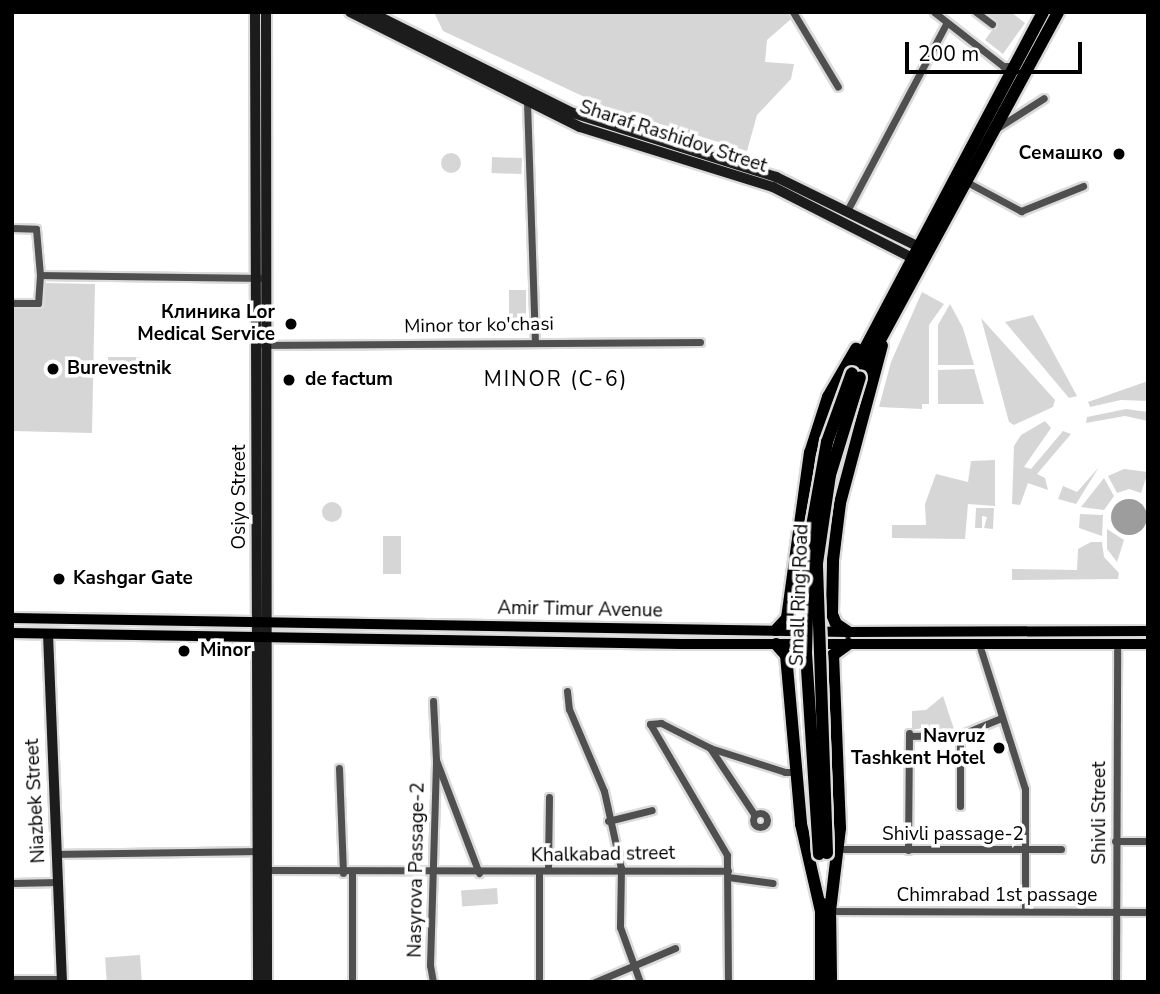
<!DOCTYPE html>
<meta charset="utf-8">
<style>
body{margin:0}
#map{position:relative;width:1160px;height:994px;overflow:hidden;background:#fff;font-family:"Nunito Sans",sans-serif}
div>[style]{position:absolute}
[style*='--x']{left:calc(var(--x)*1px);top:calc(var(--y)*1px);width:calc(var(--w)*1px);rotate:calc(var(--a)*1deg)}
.green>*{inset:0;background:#d6d6d6;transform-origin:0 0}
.round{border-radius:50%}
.water>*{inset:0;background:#9d9d9d}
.roads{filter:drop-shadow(2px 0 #dbdbdb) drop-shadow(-2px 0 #dbdbdb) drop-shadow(0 2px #dbdbdb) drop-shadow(0 -2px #dbdbdb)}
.street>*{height:7px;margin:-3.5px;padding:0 3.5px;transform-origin:3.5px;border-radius:3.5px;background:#4f4f4f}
.street>.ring{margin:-3.5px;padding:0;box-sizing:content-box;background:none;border:7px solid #4f4f4f;border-radius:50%}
.secondary>*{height:10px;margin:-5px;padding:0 5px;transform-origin:5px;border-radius:5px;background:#1c1c1c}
.primary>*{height:10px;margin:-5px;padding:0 5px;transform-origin:5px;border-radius:5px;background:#000}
.highway>*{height:12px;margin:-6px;padding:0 6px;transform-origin:6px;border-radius:6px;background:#000}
.bridges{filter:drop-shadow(2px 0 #dbdbdb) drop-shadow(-2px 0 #dbdbdb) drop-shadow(0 2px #dbdbdb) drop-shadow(0 -2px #dbdbdb)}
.highway-bridge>*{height:12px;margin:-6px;padding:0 6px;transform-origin:6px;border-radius:6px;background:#000}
.dots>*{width:19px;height:19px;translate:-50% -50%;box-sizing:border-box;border:4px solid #fff;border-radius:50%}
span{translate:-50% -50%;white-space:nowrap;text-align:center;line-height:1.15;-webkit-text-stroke:7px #fff;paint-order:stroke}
.street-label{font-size:19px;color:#000}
.poi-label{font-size:19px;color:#000;font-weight:700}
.right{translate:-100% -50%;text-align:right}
.left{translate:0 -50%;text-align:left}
.neighbourhood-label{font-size:21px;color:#000;letter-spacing:2px}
.frame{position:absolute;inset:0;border:14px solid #000;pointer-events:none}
.scale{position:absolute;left:905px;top:42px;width:177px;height:32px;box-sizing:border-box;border:4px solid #000;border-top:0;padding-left:9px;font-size:21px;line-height:24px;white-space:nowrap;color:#000;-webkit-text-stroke:5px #fff;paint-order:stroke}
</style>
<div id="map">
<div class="green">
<div style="clip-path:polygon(434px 12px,788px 12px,791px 19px,767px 40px,765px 62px,794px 64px,791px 79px,757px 115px,747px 151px,606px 107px,443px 31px)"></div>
<div style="clip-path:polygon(984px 12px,1011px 12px,1025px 23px,1003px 54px,985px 40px,997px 23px)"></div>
<div class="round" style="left:441px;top:153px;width:20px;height:20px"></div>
<div style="left:492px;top:157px;width:30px;height:16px;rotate:2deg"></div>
<div style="clip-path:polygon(45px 283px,95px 284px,92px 433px,12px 431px,12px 307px,44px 308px)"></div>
<div style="left:509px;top:290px;width:17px;height:39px"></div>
<div style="clip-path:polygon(922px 292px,944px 304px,929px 325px,929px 404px,922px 404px,922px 409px,879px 407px,891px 362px)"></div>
<div style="clip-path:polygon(950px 304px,963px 328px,974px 365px,938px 365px,938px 325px)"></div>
<div style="clip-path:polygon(1033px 315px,1077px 396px,1069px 398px,1005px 322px)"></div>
<div style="clip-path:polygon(981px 318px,1055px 400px,1053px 407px,1014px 425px,1009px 422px)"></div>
<div style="left:140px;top:357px;width:17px;height:32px;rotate:90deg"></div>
<div style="clip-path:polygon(974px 369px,984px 404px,938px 404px,938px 370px)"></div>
<div style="clip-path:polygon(1148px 381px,1148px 401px,1121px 400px,1090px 407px,1088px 402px)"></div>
<div style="clip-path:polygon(1126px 409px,1148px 412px,1148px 421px,1125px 416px,1086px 423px,1087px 417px)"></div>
<div style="clip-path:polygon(1045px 421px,1051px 428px,1024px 467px,1031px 469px,1063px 431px,1071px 434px,1037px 474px,1045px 478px,1048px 490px,1028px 483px,1020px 505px,1012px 504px,1014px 446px,1021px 435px)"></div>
<div style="clip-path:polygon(995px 460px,995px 506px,968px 504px,965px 539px,892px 538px,892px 525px,926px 525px,925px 504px,936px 474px,968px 482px,971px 461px)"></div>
<div style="clip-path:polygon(1099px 467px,1076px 504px,1058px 499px,1063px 486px,1077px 492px)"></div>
<div style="clip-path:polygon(1124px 469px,1148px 472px,1141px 493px,1129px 489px,1117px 493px,1108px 476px)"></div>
<div style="clip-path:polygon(1104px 478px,1114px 496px,1104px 510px,1081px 507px)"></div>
<div class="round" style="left:322px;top:502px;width:20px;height:20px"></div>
<div style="clip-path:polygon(976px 508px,994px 508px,993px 529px,984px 528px,987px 517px,982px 516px,982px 528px,975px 528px)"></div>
<div style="clip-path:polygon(1080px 514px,1103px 515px,1102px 536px,1079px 528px)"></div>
<div style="clip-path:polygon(1107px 529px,1124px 540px,1117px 562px,1107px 549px)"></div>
<div style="left:383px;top:536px;width:18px;height:38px"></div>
<div style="clip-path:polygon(1091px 542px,1102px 542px,1104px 557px,1119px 573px,1118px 579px,1012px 580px,1012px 569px,1077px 570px,1078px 549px)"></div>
<div style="clip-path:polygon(943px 696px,954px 729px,912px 729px,912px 711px,926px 710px)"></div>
<div style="left:497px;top:888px;width:16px;height:36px;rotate:86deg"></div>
<div style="left:140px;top:955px;width:27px;height:35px;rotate:86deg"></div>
</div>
<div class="water">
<div class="round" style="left:1111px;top:499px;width:36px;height:36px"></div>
</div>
<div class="roads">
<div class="street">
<div style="--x:793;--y:12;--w:87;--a:59"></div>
<div style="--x:934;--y:12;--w:88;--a:38"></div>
<div style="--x:1003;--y:66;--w:11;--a:0"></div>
<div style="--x:976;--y:12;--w:20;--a:37"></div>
<div style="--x:527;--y:102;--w:240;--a:88.1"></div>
<div style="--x:994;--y:130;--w:59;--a:-32.6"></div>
<div style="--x:965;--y:181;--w:64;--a:28.2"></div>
<div style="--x:1021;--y:211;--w:67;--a:-22"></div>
<div style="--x:848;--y:209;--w:209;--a:-62.1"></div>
<div style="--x:12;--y:228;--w:24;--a:2"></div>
<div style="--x:36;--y:229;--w:46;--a:85"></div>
<div style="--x:40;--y:275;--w:28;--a:94"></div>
<div style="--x:38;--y:303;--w:26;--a:180"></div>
<div style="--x:40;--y:275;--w:220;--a:0.8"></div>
<div style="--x:264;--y:345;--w:436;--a:-0.4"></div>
<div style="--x:979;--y:644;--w:152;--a:72.4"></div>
<div style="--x:1025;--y:789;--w:122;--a:90"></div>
<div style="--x:567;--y:691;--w:18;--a:84"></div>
<div style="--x:569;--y:709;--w:89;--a:66.9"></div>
<div style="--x:604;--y:791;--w:79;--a:77.6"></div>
<div style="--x:621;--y:868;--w:59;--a:91"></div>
<div style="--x:620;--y:927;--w:59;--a:70"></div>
<div style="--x:433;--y:701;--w:59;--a:87.1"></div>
<div style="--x:436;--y:760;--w:121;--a:69.2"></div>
<div style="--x:960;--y:735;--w:71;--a:90"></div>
<div style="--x:909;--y:736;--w:51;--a:-1.1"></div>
<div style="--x:960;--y:735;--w:44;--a:-22.5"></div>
<div style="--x:710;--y:748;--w:79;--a:56.3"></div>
<div style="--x:339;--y:768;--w:105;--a:87.8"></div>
<div class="ring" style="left:753px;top:813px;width:7px;height:7px"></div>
<div style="--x:608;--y:821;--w:45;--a:-14"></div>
<div style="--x:1115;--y:841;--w:33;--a:0"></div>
<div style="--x:839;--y:849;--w:222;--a:0"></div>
<div style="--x:908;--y:850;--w:117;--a:-89.5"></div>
<div style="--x:55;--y:854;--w:203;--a:-0.8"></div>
<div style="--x:548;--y:868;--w:71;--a:-89.2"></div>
<div style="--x:267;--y:870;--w:461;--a:0.1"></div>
<div style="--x:539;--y:873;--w:109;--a:90"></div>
<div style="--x:728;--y:877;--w:45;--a:7.6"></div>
<div style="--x:12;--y:883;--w:47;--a:-1.2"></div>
<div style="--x:830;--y:911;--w:318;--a:0.2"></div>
<div style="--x:12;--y:979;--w:50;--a:0"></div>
<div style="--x:352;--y:982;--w:109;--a:-90"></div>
<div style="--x:433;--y:982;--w:17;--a:-100"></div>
<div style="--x:430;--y:965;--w:205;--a:-88.3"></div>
<div style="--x:595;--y:982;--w:87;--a:-23"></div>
<div style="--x:728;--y:982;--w:127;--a:-90.5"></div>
<div style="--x:727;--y:855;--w:152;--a:-120.4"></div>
<div style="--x:650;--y:724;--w:11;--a:-5"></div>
<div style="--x:661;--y:723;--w:55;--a:27"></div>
<div style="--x:710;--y:748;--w:79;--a:17.7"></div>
<div style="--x:785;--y:772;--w:11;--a:0"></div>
<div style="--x:1116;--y:982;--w:338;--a:-89.8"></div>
</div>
<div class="secondary">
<div style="--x:255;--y:12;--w:970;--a:89.82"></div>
<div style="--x:266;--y:12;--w:970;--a:89.94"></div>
<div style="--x:350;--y:12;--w:257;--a:26.6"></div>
<div style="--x:580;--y:127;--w:202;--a:17.3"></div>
<div style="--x:773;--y:187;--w:163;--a:27"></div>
<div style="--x:370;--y:12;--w:227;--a:26.5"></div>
<div style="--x:573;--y:113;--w:213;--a:17.5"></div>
<div style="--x:776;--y:177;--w:164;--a:26.1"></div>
<div style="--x:48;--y:634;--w:348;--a:87.7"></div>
</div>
<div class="primary">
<div style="--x:12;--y:618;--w:836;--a:0.96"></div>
<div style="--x:848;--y:632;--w:300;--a:-0.2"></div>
<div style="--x:12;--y:633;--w:669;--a:0.94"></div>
<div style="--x:681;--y:644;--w:467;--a:0"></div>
</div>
<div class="highway">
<div style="--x:852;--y:373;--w:408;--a:-62.1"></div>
<div style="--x:860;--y:377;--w:415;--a:-61.5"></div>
<div style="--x:776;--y:630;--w:16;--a:-47"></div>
<div style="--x:787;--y:618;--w:167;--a:-82.1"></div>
<div style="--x:810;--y:453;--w:59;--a:-72.2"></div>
<div style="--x:828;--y:397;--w:56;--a:-59.7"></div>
<div style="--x:848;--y:632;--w:14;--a:-146"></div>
<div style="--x:836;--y:624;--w:11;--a:-112"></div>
<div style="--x:832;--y:614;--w:54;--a:-88.9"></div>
<div style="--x:833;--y:560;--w:57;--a:-83"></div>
<div style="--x:840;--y:503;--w:163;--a:-75.1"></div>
<div style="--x:776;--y:644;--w:15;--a:48"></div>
<div style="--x:786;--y:655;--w:170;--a:84.9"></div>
<div style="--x:801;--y:824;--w:89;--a:77.1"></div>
<div style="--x:821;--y:903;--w:79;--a:90"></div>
<div style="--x:830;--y:906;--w:76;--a:89.2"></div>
<div style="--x:830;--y:911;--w:84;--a:-83.1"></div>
<div style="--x:840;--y:828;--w:173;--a:-92.3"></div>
<div style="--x:833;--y:655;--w:19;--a:-36"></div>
</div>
</div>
<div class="bridges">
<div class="highway-bridge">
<div style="--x:827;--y:853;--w:290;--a:-92"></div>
<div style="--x:817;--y:563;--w:89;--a:-81.6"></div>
<div style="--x:830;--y:475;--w:102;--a:-73"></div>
<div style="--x:819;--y:854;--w:201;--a:-93.7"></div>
<div style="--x:806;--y:653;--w:110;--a:-88.4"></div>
<div style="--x:809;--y:543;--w:103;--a:-79.9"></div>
<div style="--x:827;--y:442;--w:73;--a:-70.1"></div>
</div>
</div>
<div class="dots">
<div style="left:1119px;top:154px;background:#000"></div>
<div style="left:291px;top:324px;background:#000"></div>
<div style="left:53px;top:369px;background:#000"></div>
<div style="left:289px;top:380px;background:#000"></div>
<div style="left:59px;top:579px;background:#000"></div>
<div style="left:184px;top:651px;background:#000"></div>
<div style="left:999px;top:748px;background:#000"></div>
</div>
<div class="street-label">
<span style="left:673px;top:137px;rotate:18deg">Sharaf Rashidov Street</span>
<span style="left:479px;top:326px;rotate:-1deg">Minor tor ko'chasi</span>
<span style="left:240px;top:497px;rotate:-90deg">Osiyo Street</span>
<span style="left:800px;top:595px;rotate:-88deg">Small Ring Road</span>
<span style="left:580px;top:610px;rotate:1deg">Amir Timur Avenue</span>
<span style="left:36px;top:801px;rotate:-93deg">Niazbek Street</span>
<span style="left:1100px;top:813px;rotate:-90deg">Shivli Street</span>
<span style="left:953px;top:835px">Shivli passage-2</span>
<span style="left:603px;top:855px;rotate:-1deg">Khalkabad street</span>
<span style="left:417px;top:870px;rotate:-89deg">Nasyrova Passage-2</span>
<span style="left:997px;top:896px">Chimrabad 1st passage</span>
</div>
<div class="poi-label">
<span class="right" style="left:1103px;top:154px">Семашко</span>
<span class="right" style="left:275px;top:324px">Клиника Lor<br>Medical Service</span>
<span class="left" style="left:67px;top:369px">Burevestnik</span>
<span class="left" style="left:305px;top:380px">de factum</span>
<span class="left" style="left:73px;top:579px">Kashgar Gate</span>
<span class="left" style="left:200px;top:651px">Minor</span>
<span class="right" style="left:985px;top:748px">Navruz<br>Tashkent Hotel</span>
</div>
<div class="neighbourhood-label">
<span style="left:556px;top:379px">MINOR (C-6)</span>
</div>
<div class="frame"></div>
<div class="scale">200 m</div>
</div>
